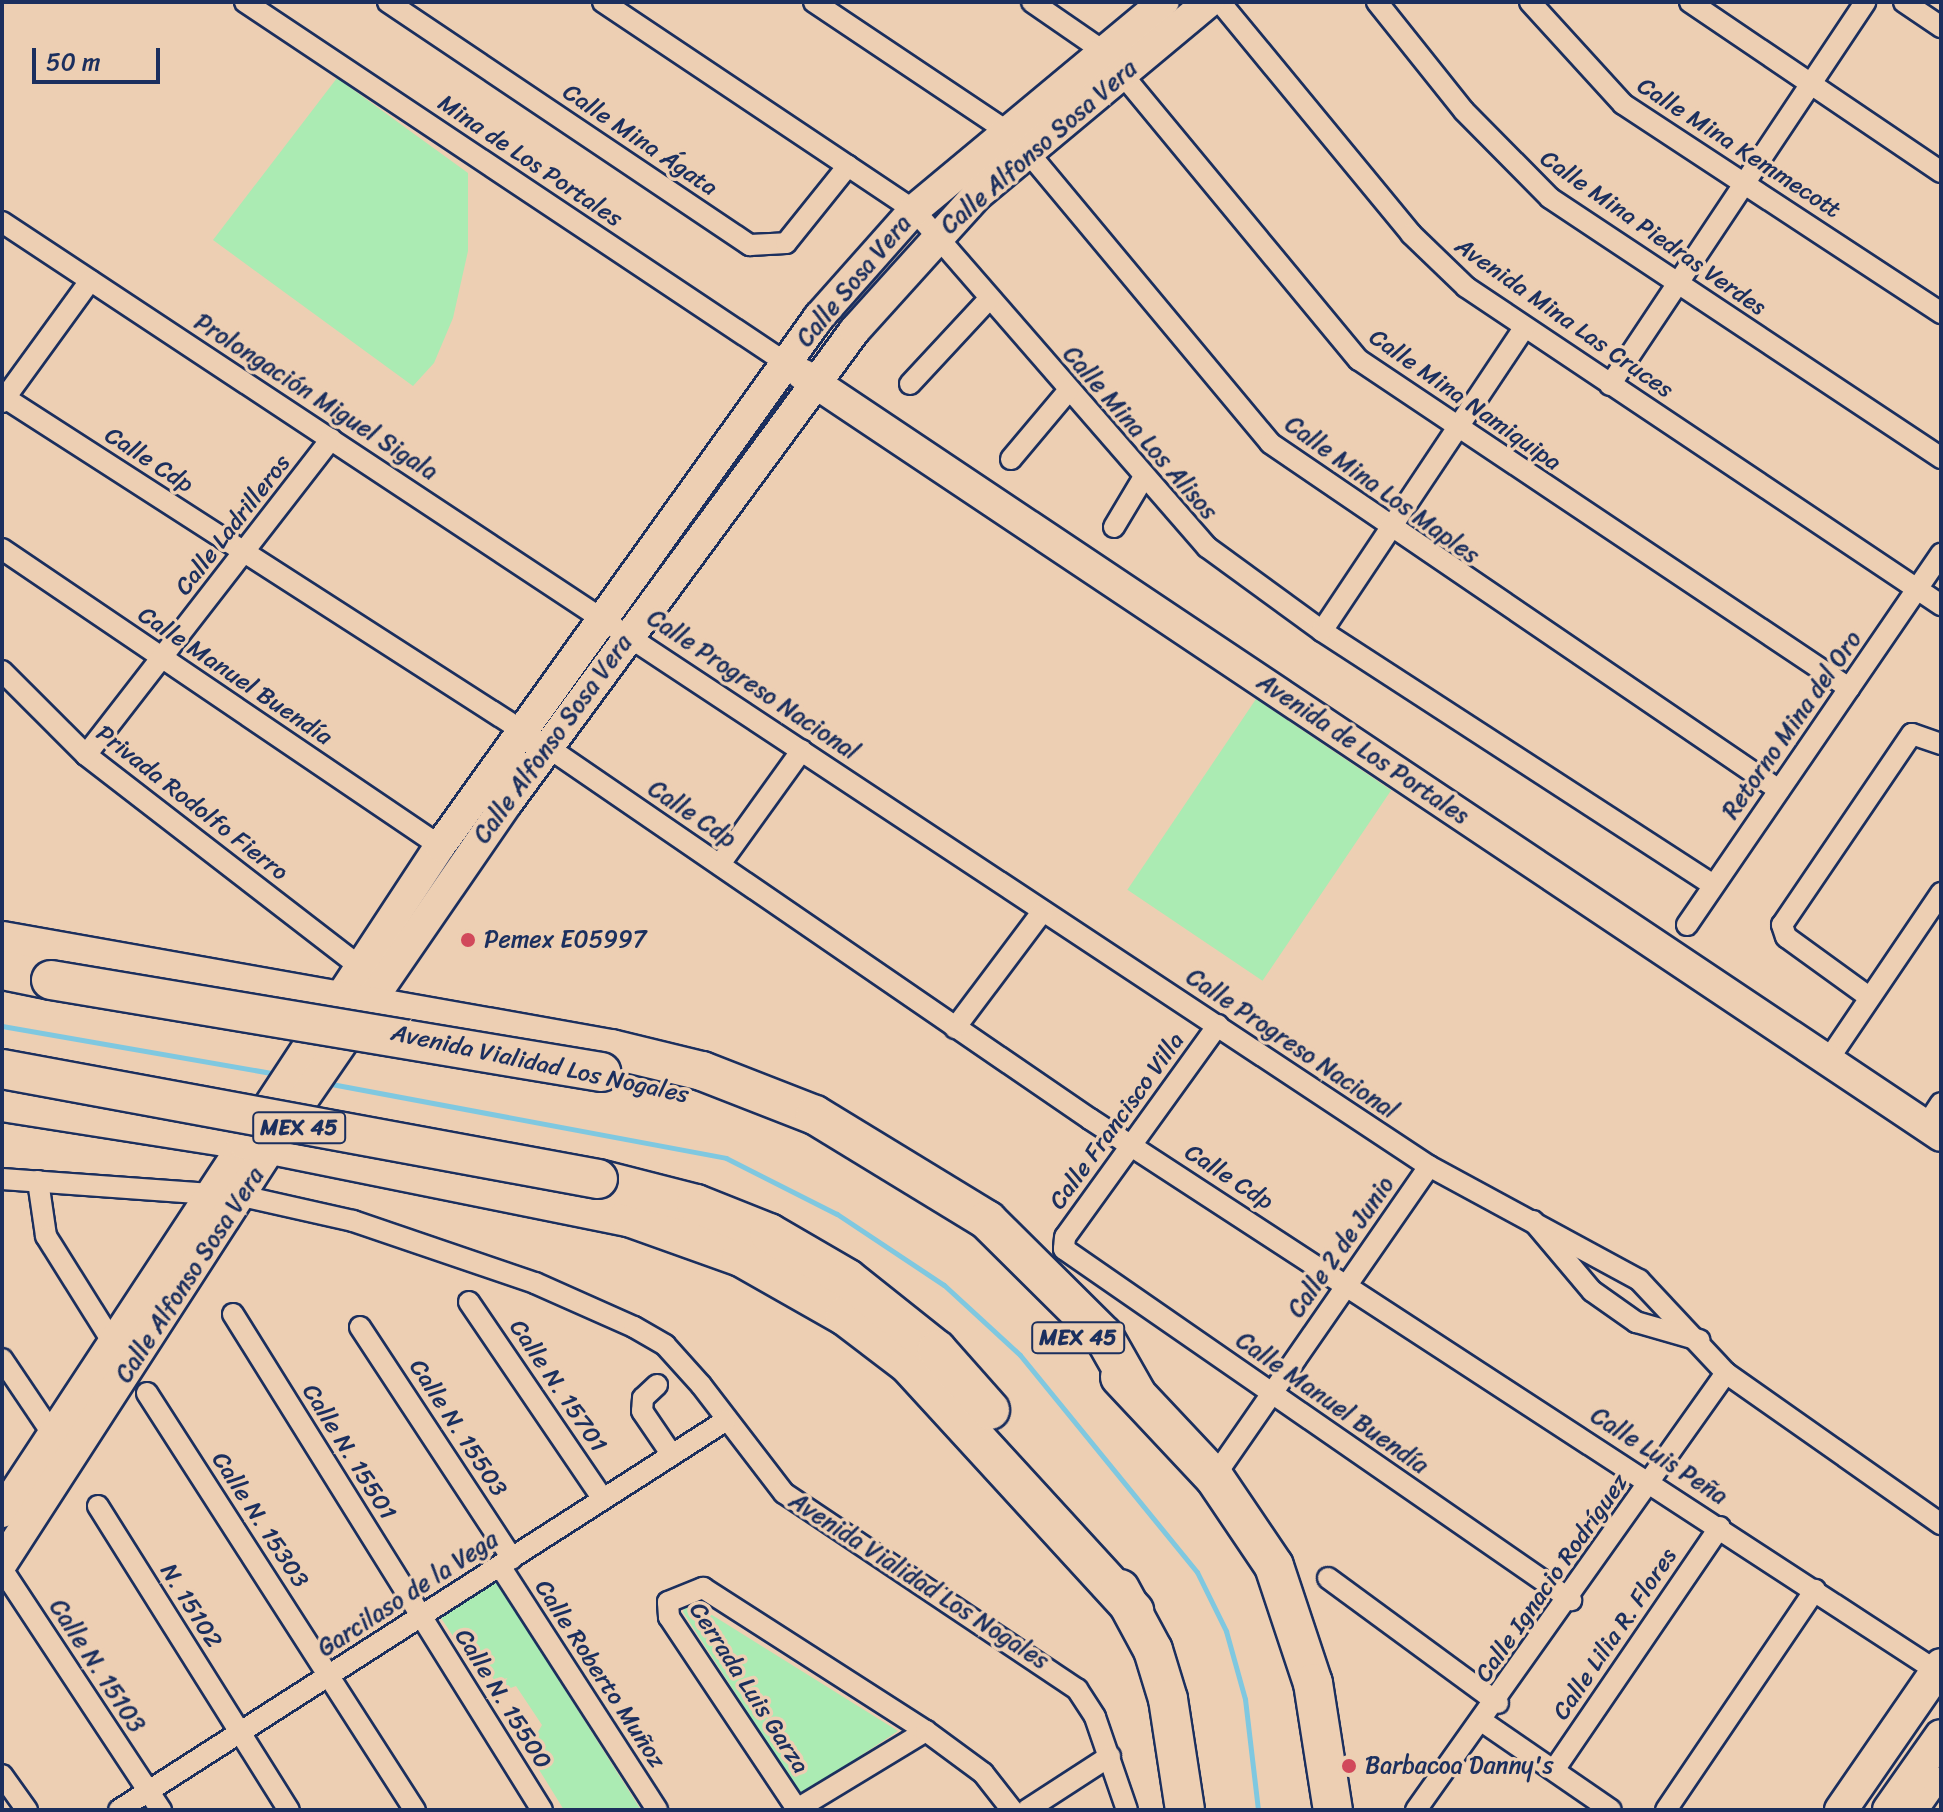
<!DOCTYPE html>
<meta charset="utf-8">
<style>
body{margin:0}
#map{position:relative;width:1943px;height:1812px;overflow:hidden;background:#edcfb3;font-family:Sriracha,sans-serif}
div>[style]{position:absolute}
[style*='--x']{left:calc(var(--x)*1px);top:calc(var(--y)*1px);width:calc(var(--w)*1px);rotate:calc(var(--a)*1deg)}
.green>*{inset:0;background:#abebb3;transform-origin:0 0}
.stream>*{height:5px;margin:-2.5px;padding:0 2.5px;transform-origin:2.5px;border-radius:2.5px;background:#7fc8e0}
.roads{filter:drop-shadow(2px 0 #1b2f5e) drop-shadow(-2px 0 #1b2f5e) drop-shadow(0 2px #1b2f5e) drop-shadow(0 -2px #1b2f5e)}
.street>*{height:20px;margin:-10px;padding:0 10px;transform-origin:10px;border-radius:10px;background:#edcfb3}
.secondary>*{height:30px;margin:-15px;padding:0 15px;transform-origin:15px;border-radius:15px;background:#edcfb3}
.primary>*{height:32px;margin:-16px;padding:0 16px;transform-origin:16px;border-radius:16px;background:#edcfb3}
.highway>*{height:38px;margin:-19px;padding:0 19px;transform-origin:19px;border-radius:19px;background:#edcfb3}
.bridges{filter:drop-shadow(2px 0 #1b2f5e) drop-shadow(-2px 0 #1b2f5e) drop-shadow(0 2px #1b2f5e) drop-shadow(0 -2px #1b2f5e)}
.highway-bridge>*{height:38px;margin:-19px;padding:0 19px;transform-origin:19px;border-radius:19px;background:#edcfb3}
.dots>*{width:22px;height:22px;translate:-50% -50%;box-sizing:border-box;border:4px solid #edcfb3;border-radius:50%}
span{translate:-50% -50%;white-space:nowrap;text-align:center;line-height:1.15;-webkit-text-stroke:7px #edcfb3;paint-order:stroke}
.shield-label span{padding:2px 6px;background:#edcfb3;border:2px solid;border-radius:6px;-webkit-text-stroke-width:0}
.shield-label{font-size:22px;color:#1b2f5e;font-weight:700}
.street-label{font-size:24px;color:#1b2f5e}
.poi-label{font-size:24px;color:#1b2f5e}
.left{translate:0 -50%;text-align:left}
.frame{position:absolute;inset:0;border:4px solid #1b2f5e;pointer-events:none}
.scale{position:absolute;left:32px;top:48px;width:128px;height:36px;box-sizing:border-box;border:4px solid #1b2f5e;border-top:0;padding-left:10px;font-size:24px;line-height:28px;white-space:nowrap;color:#1b2f5e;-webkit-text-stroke:6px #edcfb3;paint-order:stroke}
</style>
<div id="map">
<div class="green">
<div style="clip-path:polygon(337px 78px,468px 173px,468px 251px,453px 318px,434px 363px,413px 386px,213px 240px)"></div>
<div style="left:1256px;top:699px;width:163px;height:230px;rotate:34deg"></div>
<div style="clip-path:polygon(494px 1578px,641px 1810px,564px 1810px,538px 1768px,547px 1756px,535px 1737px,542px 1725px,516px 1686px,503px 1691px,485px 1668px,475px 1669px,439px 1615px)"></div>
<div style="clip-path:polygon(688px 1600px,898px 1731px,801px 1795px,683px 1612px)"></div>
</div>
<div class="stream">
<div style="--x:2;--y:1026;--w:279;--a:9.9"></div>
<div style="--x:326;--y:1083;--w:407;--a:10.6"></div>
<div style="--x:726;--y:1158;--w:124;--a:26.8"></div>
<div style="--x:837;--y:1214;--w:128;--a:33.6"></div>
<div style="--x:944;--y:1285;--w:103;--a:42.6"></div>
<div style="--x:1020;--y:1355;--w:280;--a:50.8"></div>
<div style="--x:1197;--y:1572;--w:66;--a:63.8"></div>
<div style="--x:1226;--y:1631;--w:71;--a:74.4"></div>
<div style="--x:1245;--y:1699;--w:112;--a:83.3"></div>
</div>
<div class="roads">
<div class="street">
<div style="--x:245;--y:2;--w:650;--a:33.71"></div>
<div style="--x:388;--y:2;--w:436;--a:33.9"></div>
<div style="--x:750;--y:245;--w:36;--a:-3"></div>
<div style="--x:786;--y:243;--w:99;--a:-51.2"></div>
<div style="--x:603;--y:2;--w:374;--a:33.8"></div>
<div style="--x:914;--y:210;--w:447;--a:49"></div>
<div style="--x:1207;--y:547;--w:142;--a:36.1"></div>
<div style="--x:1322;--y:631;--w:466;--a:33"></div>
<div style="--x:814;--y:2;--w:230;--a:33.8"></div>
<div style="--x:1032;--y:2;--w:86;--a:34.6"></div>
<div style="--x:1220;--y:2;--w:301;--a:50.5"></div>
<div style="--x:1411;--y:234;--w:76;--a:43.9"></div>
<div style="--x:1466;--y:287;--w:572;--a:33.8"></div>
<div style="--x:1377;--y:2;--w:139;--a:51.4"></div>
<div style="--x:1464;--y:111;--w:122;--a:45.3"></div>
<div style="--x:1550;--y:198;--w:470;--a:33.6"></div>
<div style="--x:1530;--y:2;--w:138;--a:47.6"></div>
<div style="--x:1623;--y:104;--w:381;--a:33.3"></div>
<div style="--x:1690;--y:2;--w:303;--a:34.1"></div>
<div style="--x:1904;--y:2;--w:45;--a:34"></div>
<div style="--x:1122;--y:74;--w:371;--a:50.4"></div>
<div style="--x:1359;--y:360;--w:590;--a:33.8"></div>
<div style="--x:1027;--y:151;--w:380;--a:50.2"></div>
<div style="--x:1270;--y:443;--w:616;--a:34.28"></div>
<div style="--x:2;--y:222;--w:1711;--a:33.49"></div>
<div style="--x:1429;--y:1166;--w:239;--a:28.5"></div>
<div style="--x:1639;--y:1280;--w:127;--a:46.9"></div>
<div style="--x:1726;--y:1373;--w:263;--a:35.1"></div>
<div style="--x:910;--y:384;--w:117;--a:-47.1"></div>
<div style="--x:1610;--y:385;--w:460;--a:-56.3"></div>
<div style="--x:2;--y:396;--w:647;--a:32.76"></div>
<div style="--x:546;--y:746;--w:660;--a:34.44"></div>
<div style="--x:1090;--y:1119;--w:1016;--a:33.11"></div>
<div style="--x:2;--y:402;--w:150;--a:-54"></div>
<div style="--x:1011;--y:459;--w:89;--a:-50"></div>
<div style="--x:1114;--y:527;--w:55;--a:-59.2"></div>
<div style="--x:2;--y:549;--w:529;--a:34.14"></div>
<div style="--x:1322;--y:631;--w:364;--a:-56.3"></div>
<div style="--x:2;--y:671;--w:119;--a:45"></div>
<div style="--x:86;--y:755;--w:345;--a:37.7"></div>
<div style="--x:86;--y:755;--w:400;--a:-52.2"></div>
<div style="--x:720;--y:864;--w:140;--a:-54.3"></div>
<div style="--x:1687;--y:925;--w:450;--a:-55.6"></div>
<div style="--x:1869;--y:997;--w:102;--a:-144.1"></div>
<div style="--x:1786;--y:937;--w:13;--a:-108"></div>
<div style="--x:1782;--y:925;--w:231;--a:-55.8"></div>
<div style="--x:1912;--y:734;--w:31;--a:19"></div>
<div style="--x:1218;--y:1025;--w:261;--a:125.8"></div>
<div style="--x:1065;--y:1237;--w:12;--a:95"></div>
<div style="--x:1064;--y:1249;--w:617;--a:34.7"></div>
<div style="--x:955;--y:1028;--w:146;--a:-53.1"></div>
<div style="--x:1828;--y:1060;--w:202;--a:-55.9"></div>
<div style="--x:1926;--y:1126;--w:27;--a:-57"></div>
<div style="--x:2;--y:1179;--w:241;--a:4.1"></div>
<div style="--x:242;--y:1196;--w:114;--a:12.7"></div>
<div style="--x:353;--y:1221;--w:192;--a:18.8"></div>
<div style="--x:535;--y:1283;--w:108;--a:24"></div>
<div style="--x:634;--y:1327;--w:36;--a:30"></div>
<div style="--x:665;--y:1345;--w:54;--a:48"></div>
<div style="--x:701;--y:1385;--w:136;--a:52.5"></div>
<div style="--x:784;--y:1493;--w:353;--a:33.8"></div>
<div style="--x:1077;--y:1689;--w:33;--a:57"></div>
<div style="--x:1095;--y:1717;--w:98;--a:71"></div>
<div style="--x:38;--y:1181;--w:56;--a:81.7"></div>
<div style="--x:46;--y:1236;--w:126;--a:57.9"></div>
<div style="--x:1533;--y:1221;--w:92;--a:49.9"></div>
<div style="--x:1592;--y:1291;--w:54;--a:35.2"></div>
<div style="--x:1636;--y:1322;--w:66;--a:15.9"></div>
<div style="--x:469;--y:1302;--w:238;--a:55.8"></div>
<div style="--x:233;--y:1314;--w:584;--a:58.08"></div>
<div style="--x:360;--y:1327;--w:277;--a:56.7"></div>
<div style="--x:2;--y:1359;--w:89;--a:56"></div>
<div style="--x:657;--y:1385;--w:19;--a:137"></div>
<div style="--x:643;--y:1398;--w:13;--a:94"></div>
<div style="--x:642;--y:1411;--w:53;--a:55.7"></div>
<div style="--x:147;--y:1393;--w:496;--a:57.3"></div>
<div style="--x:1214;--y:1477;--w:378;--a:-55.3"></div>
<div style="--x:98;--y:1506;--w:359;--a:57.9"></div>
<div style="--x:500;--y:1566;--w:290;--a:57.2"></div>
<div style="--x:2;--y:1569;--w:289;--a:56.6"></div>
<div style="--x:1328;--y:1578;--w:211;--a:36.3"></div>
<div style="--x:1483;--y:1722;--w:155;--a:34.5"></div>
<div style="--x:926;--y:1731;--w:151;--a:148.8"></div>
<div style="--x:797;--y:1809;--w:231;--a:-123.7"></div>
<div style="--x:669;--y:1617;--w:15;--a:-94"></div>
<div style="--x:668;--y:1602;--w:38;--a:-22"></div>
<div style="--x:703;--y:1588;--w:265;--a:32.7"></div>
<div style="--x:926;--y:1731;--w:71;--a:36.4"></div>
<div style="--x:983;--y:1773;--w:47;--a:51.9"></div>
<div style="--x:1554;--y:1770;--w:294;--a:-55.7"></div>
<div style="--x:2;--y:1775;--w:43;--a:54.5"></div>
<div style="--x:119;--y:1810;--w:720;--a:-32.7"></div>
<div style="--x:1027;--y:1810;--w:99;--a:-33"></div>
<div style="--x:1416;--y:1810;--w:536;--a:-54.65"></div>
<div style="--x:1666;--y:1810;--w:266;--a:-55.9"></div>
<div style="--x:1918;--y:1810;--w:40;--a:-55.1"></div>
</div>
<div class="secondary">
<div style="--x:802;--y:374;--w:1370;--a:33.78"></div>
<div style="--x:2;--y:1512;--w:797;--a:-56.67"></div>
<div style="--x:440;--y:846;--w:651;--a:-54.38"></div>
<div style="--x:819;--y:317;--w:143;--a:-48.4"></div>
<div style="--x:914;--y:210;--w:325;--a:-39.8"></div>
<div style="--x:2;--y:1563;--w:508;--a:-57.12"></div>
<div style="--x:278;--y:1136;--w:404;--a:-55.5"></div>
<div style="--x:507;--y:803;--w:587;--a:-53.66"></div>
<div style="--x:855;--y:330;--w:182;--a:-47.9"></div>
<div style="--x:977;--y:195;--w:302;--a:-39.8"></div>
</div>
<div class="primary">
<div style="--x:1841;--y:1810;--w:176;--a:-55.4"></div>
<div style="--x:1889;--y:1810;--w:90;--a:-54.9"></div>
</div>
<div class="highway">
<div style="--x:2;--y:941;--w:619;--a:10.06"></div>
<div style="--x:611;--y:1049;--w:94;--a:13.6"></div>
<div style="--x:702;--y:1071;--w:121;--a:21.3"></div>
<div style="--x:815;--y:1115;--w:202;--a:31.4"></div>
<div style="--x:987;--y:1220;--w:163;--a:44.8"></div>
<div style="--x:1103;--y:1335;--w:67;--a:60.4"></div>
<div style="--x:2;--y:970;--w:50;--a:11.5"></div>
<div style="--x:2;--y:1102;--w:247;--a:8.9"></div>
<div style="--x:246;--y:1140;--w:391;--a:11.4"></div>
<div style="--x:629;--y:1217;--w:119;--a:19.7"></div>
<div style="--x:741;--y:1257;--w:120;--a:29.6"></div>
<div style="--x:845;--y:1316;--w:79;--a:37.3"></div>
<div style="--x:908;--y:1364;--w:335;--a:47.5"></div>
<div style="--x:598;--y:1179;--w:101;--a:14.3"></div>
<div style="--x:696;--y:1204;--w:79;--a:21.7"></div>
<div style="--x:769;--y:1233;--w:91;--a:30.2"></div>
<div style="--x:848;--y:1279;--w:114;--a:38.6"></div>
<div style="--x:937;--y:1350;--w:80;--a:48.5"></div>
<div style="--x:1120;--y:1377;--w:137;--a:46.8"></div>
<div style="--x:1214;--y:1477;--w:107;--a:56"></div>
<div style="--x:1274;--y:1566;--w:123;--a:71.6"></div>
<div style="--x:1313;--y:1683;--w:129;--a:81.1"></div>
<div style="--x:1120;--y:1589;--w:69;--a:61.6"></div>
<div style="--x:1153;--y:1650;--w:51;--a:73"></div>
<div style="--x:1168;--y:1699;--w:112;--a:81.3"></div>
</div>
</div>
<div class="bridges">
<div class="highway-bridge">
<div style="--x:51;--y:980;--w:558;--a:9.5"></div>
<div style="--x:2;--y:1069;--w:606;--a:10.46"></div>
</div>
</div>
<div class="dots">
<div style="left:468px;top:940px;background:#d1495b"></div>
<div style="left:1349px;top:1766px;background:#d1495b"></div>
</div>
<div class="shield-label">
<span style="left:299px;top:1128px">MEX 45</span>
<span style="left:1078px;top:1338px">MEX 45</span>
</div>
<div class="street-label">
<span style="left:640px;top:140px;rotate:34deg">Calle Mina Ágata</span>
<span style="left:1039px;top:147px;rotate:-41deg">Calle Alfonso Sosa Vera</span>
<span style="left:1739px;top:148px;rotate:33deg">Calle Mina Kemmecott</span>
<span style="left:530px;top:161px;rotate:34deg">Mina de Los Portales</span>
<span style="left:1653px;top:233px;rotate:35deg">Calle Mina Piedras Verdes</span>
<span style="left:854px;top:281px;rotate:-50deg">Calle Sosa Vera</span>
<span style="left:1564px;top:318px;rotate:35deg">Avenida Mina Las Cruces</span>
<span style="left:316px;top:397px;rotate:33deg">Prolongación Miguel Sigala</span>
<span style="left:1465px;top:400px;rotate:35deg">Calle Mina Namiquipa</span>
<span style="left:1140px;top:433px;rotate:49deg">Calle Mina Los Alisos</span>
<span style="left:149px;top:460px;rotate:33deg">Calle Cdp</span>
<span style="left:1382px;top:490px;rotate:36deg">Calle Mina Los Maples</span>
<span style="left:233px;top:525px;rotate:-52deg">Calle Ladrilleros</span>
<span style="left:235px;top:676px;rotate:34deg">Calle Manuel Buendía</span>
<span style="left:753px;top:685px;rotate:34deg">Calle Progreso Nacional</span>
<span style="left:1792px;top:725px;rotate:-55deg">Retorno Mina del Oro</span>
<span style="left:553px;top:739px;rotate:-54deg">Calle Alfonso Sosa Vera</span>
<span style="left:1363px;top:749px;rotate:34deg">Avenida de Los Portales</span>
<span style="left:192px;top:803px;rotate:38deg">Privada Rodolfo Fierro</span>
<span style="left:692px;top:814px;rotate:34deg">Calle Cdp</span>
<span style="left:1292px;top:1044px;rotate:34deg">Calle Progreso Nacional</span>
<span style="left:540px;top:1064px;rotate:12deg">Avenida Vialidad Los Nogales</span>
<span style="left:1117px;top:1121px;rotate:-54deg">Calle Francisco Villa</span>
<span style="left:1229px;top:1177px;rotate:33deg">Calle Cdp</span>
<span style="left:1341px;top:1247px;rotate:-55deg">Calle 2 de Junio</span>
<span style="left:190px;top:1275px;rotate:-57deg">Calle Alfonso Sosa Vera</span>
<span style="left:558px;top:1386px;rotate:56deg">Calle N. 15701</span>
<span style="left:1332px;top:1403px;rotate:35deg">Calle Manuel Buendía</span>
<span style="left:458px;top:1428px;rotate:57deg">Calle N. 15503</span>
<span style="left:349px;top:1452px;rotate:58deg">Calle N. 15501</span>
<span style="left:1659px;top:1456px;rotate:33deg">Calle Luis Peña</span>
<span style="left:260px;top:1520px;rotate:57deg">Calle N. 15303</span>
<span style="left:1552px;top:1578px;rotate:-55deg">Calle Ignacio Rodríguez</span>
<span style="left:919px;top:1581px;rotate:33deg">Avenida Vialidad Los Nogales</span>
<span style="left:408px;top:1594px;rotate:-33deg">Garcilaso de la Vega</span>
<span style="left:191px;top:1606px;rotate:58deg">N. 15102</span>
<span style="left:1615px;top:1634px;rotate:-56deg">Calle Lilia R. Flores</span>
<span style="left:97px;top:1666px;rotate:57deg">Calle N. 15103</span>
<span style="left:600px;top:1674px;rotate:57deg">Calle Roberto Muñoz</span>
<span style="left:749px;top:1688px;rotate:57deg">Cerrada Luis Garza</span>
<span style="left:503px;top:1699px;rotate:58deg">Calle N. 15500</span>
</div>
<div class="poi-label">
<span class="left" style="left:484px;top:940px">Pemex E05997</span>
<span class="left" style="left:1365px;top:1766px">Barbacoa Danny's</span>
</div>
<div class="frame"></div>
<div class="scale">50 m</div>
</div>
